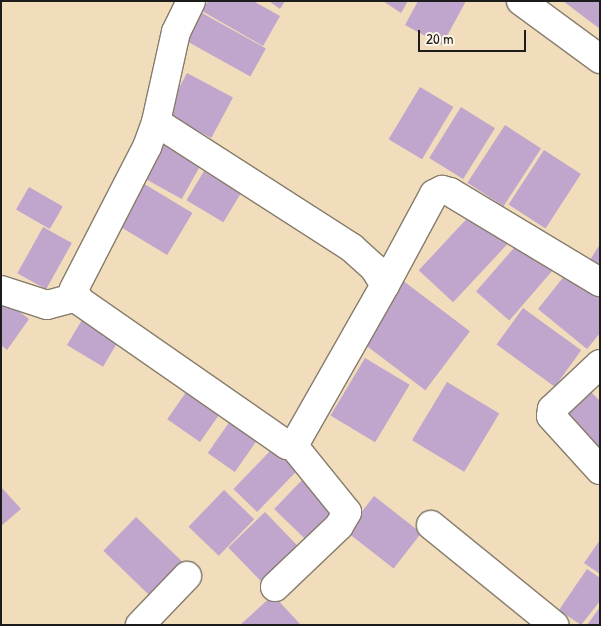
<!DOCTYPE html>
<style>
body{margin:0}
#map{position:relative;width:601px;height:626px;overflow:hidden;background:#f1dcbb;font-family:"Patrick Hand",sans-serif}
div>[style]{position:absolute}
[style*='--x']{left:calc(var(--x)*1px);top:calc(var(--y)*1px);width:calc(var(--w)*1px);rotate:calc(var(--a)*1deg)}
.building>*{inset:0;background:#c0a5cd;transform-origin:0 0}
.roads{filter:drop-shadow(1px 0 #867c6c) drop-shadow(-1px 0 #867c6c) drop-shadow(0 1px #867c6c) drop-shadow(0 -1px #867c6c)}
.street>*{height:28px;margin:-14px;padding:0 14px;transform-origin:14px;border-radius:14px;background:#fff}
span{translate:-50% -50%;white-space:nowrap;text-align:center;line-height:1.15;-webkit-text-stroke:4px #fcf5e5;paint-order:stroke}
.frame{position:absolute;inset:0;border:2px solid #1c1c1c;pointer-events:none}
.scale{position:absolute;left:418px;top:30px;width:108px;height:22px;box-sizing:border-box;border:2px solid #1c1c1c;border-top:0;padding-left:6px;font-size:15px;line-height:18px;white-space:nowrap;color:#1c1c1c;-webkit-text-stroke:4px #fcf5e5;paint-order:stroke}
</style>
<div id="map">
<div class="building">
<div style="clip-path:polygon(208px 1px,253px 1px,280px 16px,263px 46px,202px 11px)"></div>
<div style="clip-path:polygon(269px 1px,285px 1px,280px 9px)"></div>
<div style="clip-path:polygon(383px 1px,408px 1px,401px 13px)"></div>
<div style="clip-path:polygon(418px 1px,466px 1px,442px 45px,405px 25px)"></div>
<div style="clip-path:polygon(563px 1px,600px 1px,600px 29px)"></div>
<div style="left:202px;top:13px;width:73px;height:32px;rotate:29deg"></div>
<div style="left:187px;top:73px;width:52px;height:46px;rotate:28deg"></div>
<div style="left:420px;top:87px;width:39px;height:61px;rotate:31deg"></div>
<div style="left:461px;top:107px;width:40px;height:60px;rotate:32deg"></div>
<div style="left:505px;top:125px;width:43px;height:69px;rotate:33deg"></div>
<div style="left:160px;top:131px;width:52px;height:49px;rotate:29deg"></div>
<div style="left:544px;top:150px;width:44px;height:65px;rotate:33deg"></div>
<div style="left:204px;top:171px;width:43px;height:34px;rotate:31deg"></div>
<div style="left:141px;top:182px;width:60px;height:49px;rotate:31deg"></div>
<div style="left:29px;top:187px;width:39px;height:26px;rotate:30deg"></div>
<div style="left:474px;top:211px;width:47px;height:81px;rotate:43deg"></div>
<div style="left:43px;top:227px;width:33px;height:53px;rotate:29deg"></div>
<div style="left:520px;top:241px;width:44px;height:67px;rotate:41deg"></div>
<div style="clip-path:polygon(600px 244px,600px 277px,585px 268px)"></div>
<div style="clip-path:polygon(569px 270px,600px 295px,600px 333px,587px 349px,538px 309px)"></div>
<div style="left:402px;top:280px;width:85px;height:74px;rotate:37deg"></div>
<div style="clip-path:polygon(1px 298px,29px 319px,7px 350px,1px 345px)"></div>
<div style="left:523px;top:308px;width:72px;height:45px;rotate:36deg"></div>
<div style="left:85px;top:315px;width:42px;height:35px;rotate:31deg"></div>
<div style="left:365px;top:358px;width:52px;height:67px;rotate:31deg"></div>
<div style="left:447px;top:382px;width:61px;height:68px;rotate:31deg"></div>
<div style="left:189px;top:388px;width:40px;height:38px;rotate:35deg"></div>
<div style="clip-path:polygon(589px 390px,600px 401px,600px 456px,562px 418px)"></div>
<div style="left:233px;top:417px;width:33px;height:44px;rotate:35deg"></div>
<div style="left:273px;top:448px;width:33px;height:57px;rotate:44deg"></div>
<div style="left:304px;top:478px;width:47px;height:43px;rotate:44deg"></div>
<div style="clip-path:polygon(1px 487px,21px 509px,1px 526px)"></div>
<div style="left:224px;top:490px;width:42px;height:51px;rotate:44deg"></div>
<div style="left:374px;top:496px;width:60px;height:45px;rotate:38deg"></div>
<div style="left:265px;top:512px;width:52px;height:51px;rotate:46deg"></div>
<div style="left:136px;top:517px;width:64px;height:47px;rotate:44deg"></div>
<div style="clip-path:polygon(600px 540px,600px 574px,584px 563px)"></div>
<div style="clip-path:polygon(587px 569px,600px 578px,600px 601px,581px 625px,559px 610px)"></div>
<div style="clip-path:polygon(273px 595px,301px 625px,240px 625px)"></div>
<div style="clip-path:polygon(600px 607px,600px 625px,587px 625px)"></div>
</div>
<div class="roads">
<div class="street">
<div style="--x:521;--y:1;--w:98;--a:36.3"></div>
<div style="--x:156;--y:122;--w:233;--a:32.7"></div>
<div style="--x:352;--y:248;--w:30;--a:42"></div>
<div style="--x:374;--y:268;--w:20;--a:57"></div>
<div style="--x:385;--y:285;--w:176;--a:119.6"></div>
<div style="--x:298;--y:438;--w:8;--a:135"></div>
<div style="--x:292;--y:444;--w:5;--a:169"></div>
<div style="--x:287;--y:445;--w:252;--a:-145.2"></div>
<div style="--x:80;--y:301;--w:9;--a:-122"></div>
<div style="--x:75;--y:293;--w:4;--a:-104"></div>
<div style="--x:74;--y:289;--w:160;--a:-62.8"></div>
<div style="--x:147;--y:147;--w:27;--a:-70"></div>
<div style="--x:156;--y:122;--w:92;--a:-77.5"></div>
<div style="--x:176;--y:32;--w:34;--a:-64"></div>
<div style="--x:385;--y:285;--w:103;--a:-61.7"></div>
<div style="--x:434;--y:194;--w:9;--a:-27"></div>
<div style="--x:442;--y:190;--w:8;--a:14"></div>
<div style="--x:450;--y:192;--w:175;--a:31"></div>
<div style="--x:1;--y:290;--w:48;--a:18.1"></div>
<div style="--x:47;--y:305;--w:30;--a:-15"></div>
<div style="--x:600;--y:364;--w:66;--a:136.8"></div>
<div style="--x:552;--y:409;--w:7;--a:98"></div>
<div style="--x:551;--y:416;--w:73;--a:47.8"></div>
<div style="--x:431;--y:525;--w:159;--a:39.1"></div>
<div style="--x:275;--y:587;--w:88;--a:-43.6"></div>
<div style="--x:339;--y:526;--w:16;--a:-60"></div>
<div style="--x:347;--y:512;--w:87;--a:-129"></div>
<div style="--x:140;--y:625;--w:68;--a:-46.2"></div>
</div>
</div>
<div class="frame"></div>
<div class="scale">20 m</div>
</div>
